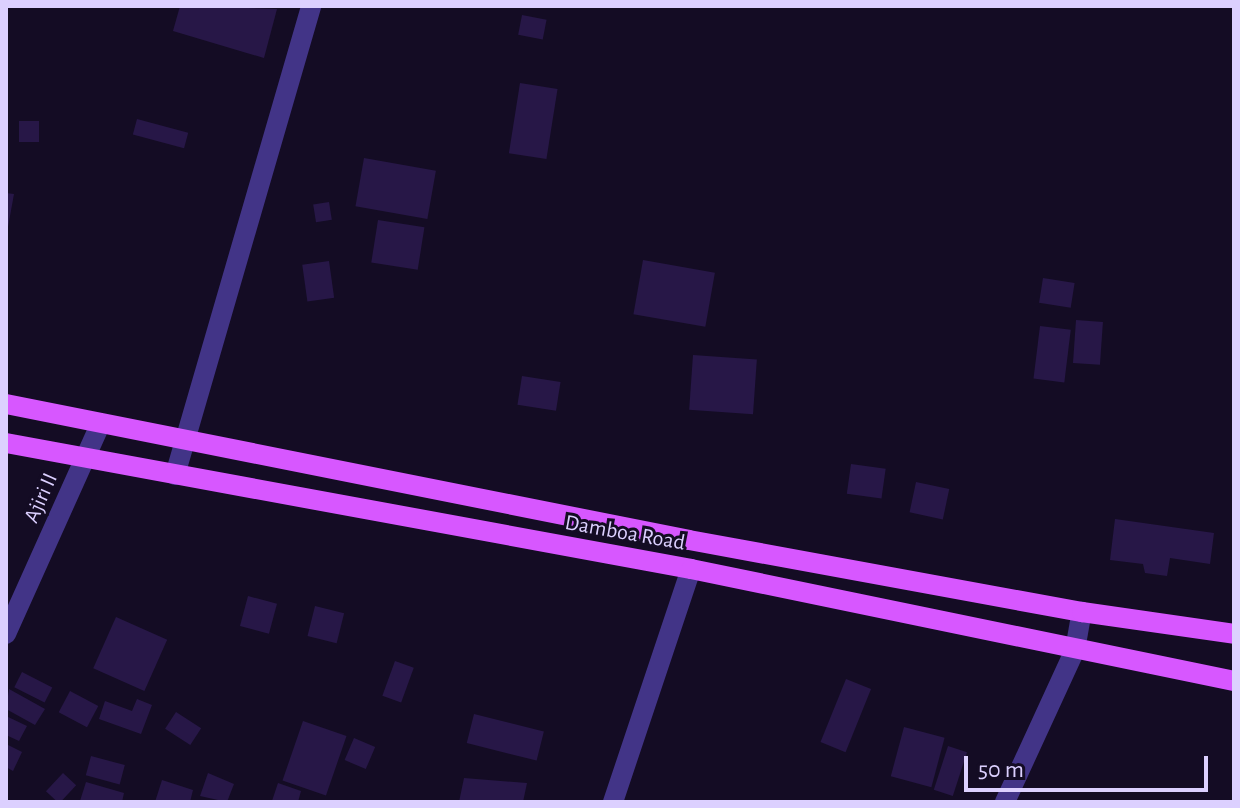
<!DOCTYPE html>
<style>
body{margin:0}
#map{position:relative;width:1240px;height:808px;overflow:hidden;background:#140c24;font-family:"Alegreya Sans",sans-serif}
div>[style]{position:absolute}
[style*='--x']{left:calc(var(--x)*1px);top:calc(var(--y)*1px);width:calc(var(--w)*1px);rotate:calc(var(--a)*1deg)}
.building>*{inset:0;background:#271747;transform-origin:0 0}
.minor>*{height:20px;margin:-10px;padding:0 10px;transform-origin:10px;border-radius:10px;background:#423487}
.primary>*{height:20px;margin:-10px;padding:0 10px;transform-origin:10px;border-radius:10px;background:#d757ff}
span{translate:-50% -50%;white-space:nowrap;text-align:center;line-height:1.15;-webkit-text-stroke:6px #140c24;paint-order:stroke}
.street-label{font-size:22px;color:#dcd0ff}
.frame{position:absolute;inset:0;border:8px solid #dcd0ff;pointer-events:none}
.scale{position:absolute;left:964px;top:756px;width:244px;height:36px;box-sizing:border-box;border:4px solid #dcd0ff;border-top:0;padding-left:10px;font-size:24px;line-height:28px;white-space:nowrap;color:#dcd0ff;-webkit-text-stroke:6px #140c24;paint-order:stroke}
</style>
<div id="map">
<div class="building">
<div style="clip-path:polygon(180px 6px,277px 9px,264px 58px,173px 31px)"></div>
<div style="left:522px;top:15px;width:25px;height:20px;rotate:11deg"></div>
<div style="left:520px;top:83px;width:38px;height:71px;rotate:9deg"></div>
<div style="left:137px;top:119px;width:53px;height:16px;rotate:15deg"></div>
<div style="left:19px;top:121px;width:20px;height:21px"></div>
<div style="left:364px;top:158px;width:73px;height:49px;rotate:10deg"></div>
<div style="clip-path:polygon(6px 193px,14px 194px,8px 227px,6px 227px)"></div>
<div style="left:329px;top:202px;width:18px;height:16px;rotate:81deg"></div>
<div style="left:378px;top:220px;width:47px;height:43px;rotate:9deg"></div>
<div style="left:643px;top:260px;width:73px;height:55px;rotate:10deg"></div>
<div style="left:329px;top:261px;width:37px;height:27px;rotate:82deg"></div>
<div style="left:1043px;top:278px;width:32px;height:25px;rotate:9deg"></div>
<div style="left:1076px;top:320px;width:27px;height:43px;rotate:4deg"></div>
<div style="left:1040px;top:326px;width:31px;height:53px;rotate:7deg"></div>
<div style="left:693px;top:355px;width:64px;height:55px;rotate:4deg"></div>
<div style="left:522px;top:376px;width:39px;height:29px;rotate:9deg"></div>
<div style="left:851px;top:464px;width:35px;height:30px;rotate:8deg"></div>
<div style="left:916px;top:482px;width:34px;height:31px;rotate:12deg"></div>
<div style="clip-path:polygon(1115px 519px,1214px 533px,1210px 564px,1170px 558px,1167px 576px,1145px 573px,1143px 564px,1110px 560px)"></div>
<div style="left:248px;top:596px;width:30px;height:31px;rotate:15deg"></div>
<div style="left:315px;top:606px;width:30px;height:31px;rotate:14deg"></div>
<div style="left:116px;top:617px;width:56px;height:56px;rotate:24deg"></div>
<div style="left:395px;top:661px;width:20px;height:37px;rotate:20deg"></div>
<div style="left:22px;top:672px;width:34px;height:17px;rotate:27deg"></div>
<div style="left:846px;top:679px;width:27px;height:68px;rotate:22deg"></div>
<div style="clip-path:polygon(9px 689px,45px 709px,35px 725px,6px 709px)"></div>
<div style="left:70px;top:691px;width:32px;height:24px;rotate:28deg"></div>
<div style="clip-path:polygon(137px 699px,152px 705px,141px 734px,99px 719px,105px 701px,132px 711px)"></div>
<div style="left:176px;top:712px;width:30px;height:20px;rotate:33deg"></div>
<div style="left:474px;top:714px;width:72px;height:30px;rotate:14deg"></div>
<div style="clip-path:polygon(6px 716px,27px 726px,19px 741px,6px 735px)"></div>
<div style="left:303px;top:721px;width:46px;height:63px;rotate:19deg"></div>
<div style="left:904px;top:727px;width:42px;height:51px;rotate:15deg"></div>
<div style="left:354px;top:738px;width:23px;height:24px;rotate:23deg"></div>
<div style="clip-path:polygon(6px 744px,22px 752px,13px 771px,6px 767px)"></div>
<div style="left:948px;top:746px;width:20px;height:46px;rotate:18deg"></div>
<div style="left:91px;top:756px;width:35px;height:20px;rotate:15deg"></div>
<div style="left:63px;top:773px;width:18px;height:25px;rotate:43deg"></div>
<div style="clip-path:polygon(208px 773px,234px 784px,227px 802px,200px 796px)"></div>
<div style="clip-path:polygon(464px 778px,527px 783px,523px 802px,459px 802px)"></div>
<div style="clip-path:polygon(162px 780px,193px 790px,190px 802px,155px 802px)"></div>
<div style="clip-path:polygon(86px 782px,124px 793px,122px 802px,80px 801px)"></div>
<div style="clip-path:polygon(278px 783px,301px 791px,298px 802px,272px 801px)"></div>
</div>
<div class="minor">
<div style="--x:175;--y:475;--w:488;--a:-73.8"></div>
<div style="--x:6;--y:634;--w:229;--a:-65.8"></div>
<div style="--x:613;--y:802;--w:246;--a:-71.5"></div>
<div style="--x:1005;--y:802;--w:167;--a:-65.3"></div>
<div style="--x:1075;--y:650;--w:39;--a:-80"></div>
</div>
<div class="primary">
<div style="--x:6;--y:404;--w:696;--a:11.26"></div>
<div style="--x:689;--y:540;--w:400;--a:10.4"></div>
<div style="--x:1082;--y:612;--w:154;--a:8.2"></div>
<div style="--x:6;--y:443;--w:696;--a:10.42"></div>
<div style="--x:691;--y:569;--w:554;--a:11.65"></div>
</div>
<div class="street-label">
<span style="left:41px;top:498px;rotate:-66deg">Ajiri II</span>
<span style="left:625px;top:533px;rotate:10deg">Damboa Road</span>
</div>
<div class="frame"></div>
<div class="scale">50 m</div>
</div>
